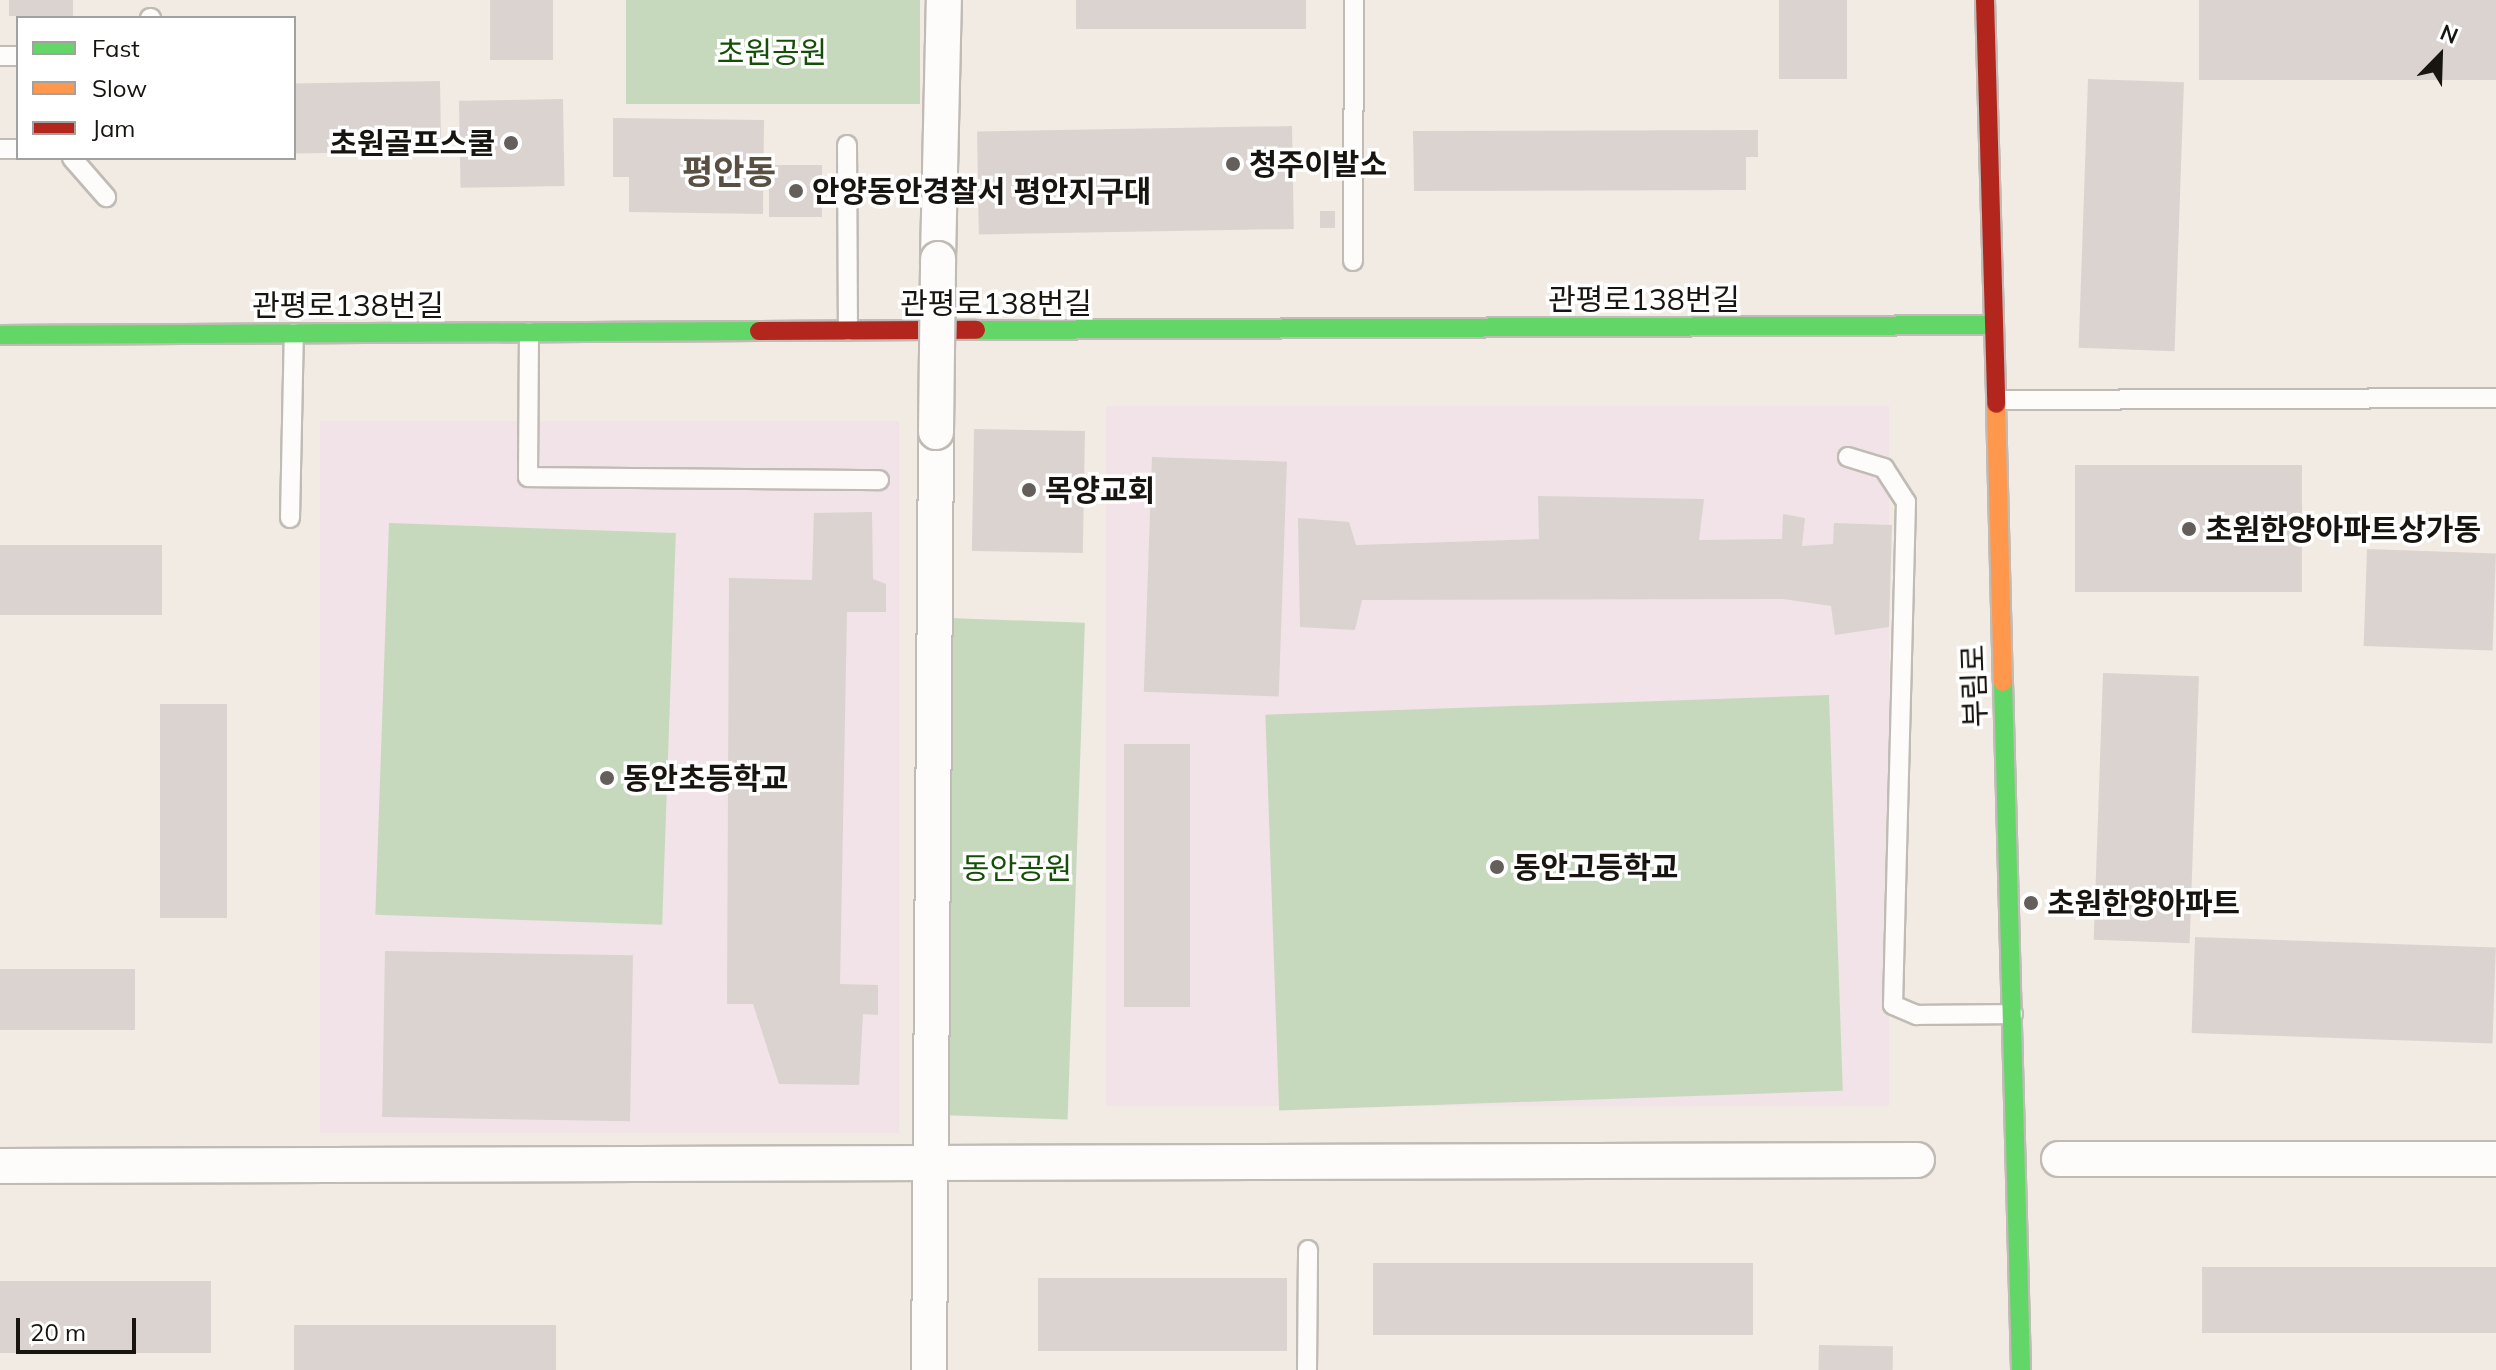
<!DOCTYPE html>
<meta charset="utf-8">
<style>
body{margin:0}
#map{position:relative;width:2496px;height:1370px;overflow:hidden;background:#f2ebe4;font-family:Mulish,"Noto Sans KR",sans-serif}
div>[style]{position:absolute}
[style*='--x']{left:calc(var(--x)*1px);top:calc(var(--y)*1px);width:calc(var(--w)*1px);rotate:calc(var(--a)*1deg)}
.education>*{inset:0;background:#f2e3e8;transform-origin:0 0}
.green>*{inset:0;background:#c7d9bd;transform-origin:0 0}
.building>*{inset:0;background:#dbd3d0;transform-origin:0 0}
.roads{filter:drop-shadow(2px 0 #c0bbb5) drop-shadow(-2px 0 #c0bbb5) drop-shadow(0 2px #c0bbb5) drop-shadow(0 -2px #c0bbb5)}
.lane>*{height:18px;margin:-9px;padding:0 9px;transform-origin:9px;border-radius:9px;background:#fdfcfb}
.street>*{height:34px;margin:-17px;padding:0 17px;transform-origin:17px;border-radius:17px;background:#fdfcfb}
.fast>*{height:18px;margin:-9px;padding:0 9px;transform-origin:9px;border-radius:9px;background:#63d668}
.slow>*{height:18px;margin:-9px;padding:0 9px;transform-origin:9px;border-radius:9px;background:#ff974d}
.jam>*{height:18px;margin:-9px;padding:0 9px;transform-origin:9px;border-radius:9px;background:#b3261e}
.bridges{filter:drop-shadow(2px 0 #c0bbb5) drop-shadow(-2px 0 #c0bbb5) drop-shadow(0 2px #c0bbb5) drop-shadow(0 -2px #c0bbb5)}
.street-bridge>*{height:34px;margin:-17px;padding:0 17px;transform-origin:17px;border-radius:17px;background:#fdfcfb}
.dots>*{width:22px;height:22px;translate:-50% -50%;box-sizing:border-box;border:4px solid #fff;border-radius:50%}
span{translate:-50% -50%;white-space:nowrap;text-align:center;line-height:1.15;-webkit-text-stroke:7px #fff;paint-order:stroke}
.park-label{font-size:30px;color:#144e07}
.poi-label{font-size:30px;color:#18140f;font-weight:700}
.right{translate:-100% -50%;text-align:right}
.left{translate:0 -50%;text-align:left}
.street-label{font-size:30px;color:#18140f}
.quarter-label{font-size:34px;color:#594f43;font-weight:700}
.legend{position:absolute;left:16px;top:16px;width:280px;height:144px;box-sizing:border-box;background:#fff;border:2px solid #a3a19f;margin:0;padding:10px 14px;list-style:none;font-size:24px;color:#18140f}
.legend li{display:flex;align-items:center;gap:16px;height:40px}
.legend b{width:40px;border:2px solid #a3a19f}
.north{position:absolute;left:2400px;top:16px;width:80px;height:80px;-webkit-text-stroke:6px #fff;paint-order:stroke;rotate:23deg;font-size:22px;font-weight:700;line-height:32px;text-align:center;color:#18140f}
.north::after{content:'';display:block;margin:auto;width:28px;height:36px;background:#18140f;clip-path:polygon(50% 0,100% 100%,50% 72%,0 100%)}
.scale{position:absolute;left:16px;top:1318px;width:120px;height:36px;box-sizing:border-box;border:4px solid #18140f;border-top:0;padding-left:10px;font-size:24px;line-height:28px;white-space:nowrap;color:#18140f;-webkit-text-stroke:6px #fff;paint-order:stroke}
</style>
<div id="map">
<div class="education">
<div style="left:1889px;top:406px;width:700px;height:783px;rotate:90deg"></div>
<div style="left:320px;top:421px;width:579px;height:712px"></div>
</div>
<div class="green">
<div style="left:626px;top:0;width:294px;height:104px"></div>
<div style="left:389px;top:523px;width:287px;height:392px;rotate:2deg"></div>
<div style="left:949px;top:618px;width:136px;height:497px;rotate:2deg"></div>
<div style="left:1829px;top:695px;width:396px;height:564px;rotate:88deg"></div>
</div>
<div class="building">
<div style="left:9px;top:0;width:64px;height:16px"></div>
<div style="left:490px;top:0;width:63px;height:60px"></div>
<div style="left:1076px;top:0;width:230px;height:29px"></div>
<div style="left:1779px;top:0;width:68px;height:79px"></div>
<div style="left:2199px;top:0;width:297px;height:80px"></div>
<div style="left:2088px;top:79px;width:96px;height:269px;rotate:2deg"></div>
<div style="left:440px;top:81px;width:70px;height:146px;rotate:89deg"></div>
<div style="left:563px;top:99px;width:87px;height:104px;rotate:89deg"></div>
<div style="clip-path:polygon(613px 118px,764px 120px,763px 214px,629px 212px,629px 177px,613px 177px)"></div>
<div style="left:1292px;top:126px;width:103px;height:315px;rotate:89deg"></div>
<div style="clip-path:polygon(1758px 130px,1758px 157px,1746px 157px,1746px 190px,1414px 191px,1413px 131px)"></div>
<div style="left:769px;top:165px;width:53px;height:52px"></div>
<div style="left:1320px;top:211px;width:15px;height:17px"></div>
<div style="left:974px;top:429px;width:111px;height:122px;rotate:1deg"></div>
<div style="left:1152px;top:457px;width:135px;height:235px;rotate:2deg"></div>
<div style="left:2302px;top:465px;width:127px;height:227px;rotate:90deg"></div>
<div style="clip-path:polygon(1538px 496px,1704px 499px,1699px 540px,1782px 539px,1783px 514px,1805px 518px,1802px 546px,1833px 544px,1834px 523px,1892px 525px,1889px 627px,1835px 635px,1831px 606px,1783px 599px,1362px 600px,1355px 630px,1300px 627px,1298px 518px,1349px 522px,1356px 545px,1539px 539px)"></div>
<div style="clip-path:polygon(872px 512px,873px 579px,886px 584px,886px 612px,847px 612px,840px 984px,878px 985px,878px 1015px,863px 1014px,859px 1085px,779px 1084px,753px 1004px,727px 1004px,729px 578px,812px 580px,814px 513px)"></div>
<div style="left:0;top:545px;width:162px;height:70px"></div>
<div style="left:2367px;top:549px;width:129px;height:97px;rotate:2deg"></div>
<div style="left:2103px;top:673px;width:96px;height:267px;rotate:2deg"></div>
<div style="left:160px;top:704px;width:67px;height:214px"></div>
<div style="left:1124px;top:744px;width:66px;height:263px"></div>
<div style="left:2195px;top:937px;width:301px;height:96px;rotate:2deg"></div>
<div style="left:385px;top:951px;width:248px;height:166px;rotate:1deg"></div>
<div style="left:0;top:969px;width:135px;height:61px"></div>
<div style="left:1373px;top:1263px;width:380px;height:72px"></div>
<div style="left:2496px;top:1267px;width:66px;height:294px;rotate:90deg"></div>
<div style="left:1038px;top:1278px;width:249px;height:73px"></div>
<div style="left:0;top:1281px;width:211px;height:72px"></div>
<div style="left:294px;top:1325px;width:262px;height:45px"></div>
<div style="left:1819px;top:1345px;width:74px;height:25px;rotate:1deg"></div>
</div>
<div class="roads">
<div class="lane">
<div style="--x:150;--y:18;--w:1;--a:0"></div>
<div style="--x:0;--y:56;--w:18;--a:0"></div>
<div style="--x:847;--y:145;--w:186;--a:89.7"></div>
<div style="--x:0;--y:149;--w:18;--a:0"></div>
<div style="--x:72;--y:158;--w:52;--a:48.9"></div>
<div style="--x:1353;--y:261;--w:261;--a:-89.8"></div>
<div style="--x:529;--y:332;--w:145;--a:90.4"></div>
<div style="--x:528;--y:477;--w:351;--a:0.5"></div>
<div style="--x:1996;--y:400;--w:500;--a:-0.23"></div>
<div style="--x:1848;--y:457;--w:38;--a:17"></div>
<div style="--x:1884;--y:468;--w:40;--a:57.1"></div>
<div style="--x:1906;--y:502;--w:503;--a:91.48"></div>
<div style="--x:1893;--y:1005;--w:26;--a:23"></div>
<div style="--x:1917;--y:1015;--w:96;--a:-0.6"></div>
<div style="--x:290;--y:518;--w:185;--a:-88.8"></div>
<div style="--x:1307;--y:1370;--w:120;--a:-89.5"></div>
</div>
<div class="street">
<div style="--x:938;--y:259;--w:259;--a:-88.7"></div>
<div style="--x:2059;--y:1159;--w:437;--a:0"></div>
<div style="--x:0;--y:1166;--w:1917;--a:-0.18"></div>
<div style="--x:929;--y:1370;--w:938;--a:-89.57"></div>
</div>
<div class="fast">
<div style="--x:976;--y:330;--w:1017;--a:-0.28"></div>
<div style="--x:0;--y:335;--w:759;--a:-0.3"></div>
<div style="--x:2003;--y:682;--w:688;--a:88.5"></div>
</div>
<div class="slow">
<div style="--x:1996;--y:404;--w:278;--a:88.6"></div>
</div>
<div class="jam">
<div style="--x:1985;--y:0;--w:404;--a:88.4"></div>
<div style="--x:759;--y:331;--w:217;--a:-0.3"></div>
</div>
</div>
<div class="bridges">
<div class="street-bridge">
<div style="--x:936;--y:432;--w:173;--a:-89.3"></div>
</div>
</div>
<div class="dots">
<div style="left:511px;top:143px;background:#645f5a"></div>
<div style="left:1233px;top:164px;background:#645f5a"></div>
<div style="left:796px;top:191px;background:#645f5a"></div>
<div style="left:1029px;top:490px;background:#645f5a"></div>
<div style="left:2189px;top:529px;background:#645f5a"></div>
<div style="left:607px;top:778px;background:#645f5a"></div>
<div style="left:1497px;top:867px;background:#645f5a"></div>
<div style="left:2031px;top:903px;background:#645f5a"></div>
</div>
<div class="park-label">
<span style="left:772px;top:52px">초원공원</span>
<span style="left:1017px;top:868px">동안공원</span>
</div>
<div class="poi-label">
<span class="right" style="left:495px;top:143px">초원골프스쿨</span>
<span class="left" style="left:1249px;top:164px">청주이발소</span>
<span class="left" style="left:812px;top:191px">안양동안경찰서 평안지구대</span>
<span class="left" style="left:1045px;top:490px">목양교회</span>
<span class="left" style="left:2205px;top:529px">초원한양아파트상가동</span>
<span class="left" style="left:623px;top:778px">동안초등학교</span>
<span class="left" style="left:1513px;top:867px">동안고등학교</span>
<span class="left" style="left:2047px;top:903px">초원한양아파트</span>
</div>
<div class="street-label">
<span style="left:1644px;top:299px">관평로138번길</span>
<span style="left:996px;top:303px">관평로138번길</span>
<span style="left:348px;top:305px">관평로138번길</span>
<span style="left:1974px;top:686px;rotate:-92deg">부림로</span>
</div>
<div class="quarter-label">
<span style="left:729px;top:172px">평안동</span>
</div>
<ul class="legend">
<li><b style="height:10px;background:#63d668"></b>Fast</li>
<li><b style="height:10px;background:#ff974d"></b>Slow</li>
<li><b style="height:10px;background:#b3261e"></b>Jam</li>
</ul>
<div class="north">N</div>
<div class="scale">20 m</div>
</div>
